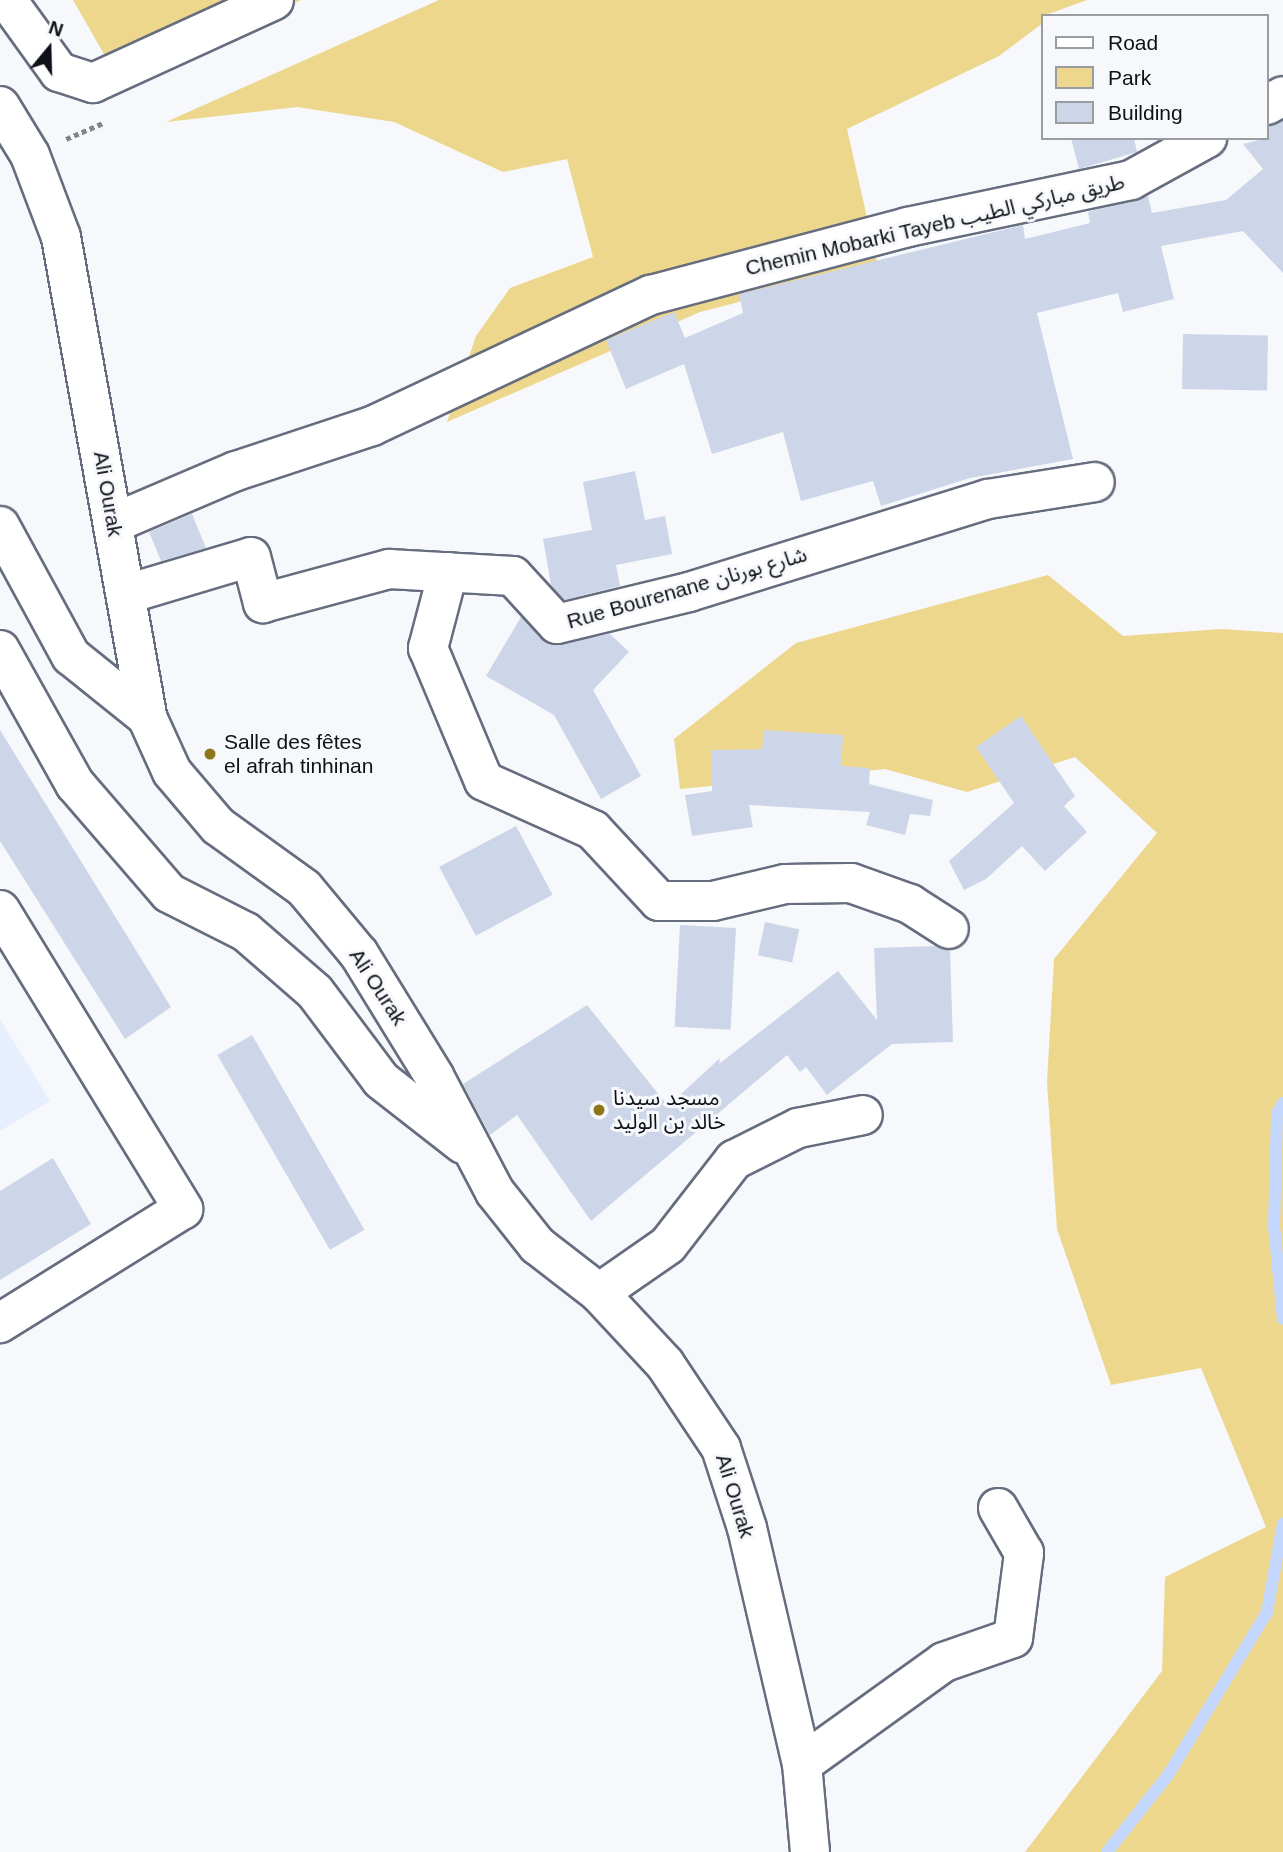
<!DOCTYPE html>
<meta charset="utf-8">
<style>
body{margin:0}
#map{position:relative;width:1283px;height:1852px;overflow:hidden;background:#f6f8fb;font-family:Arial,"Noto Sans Arabic",sans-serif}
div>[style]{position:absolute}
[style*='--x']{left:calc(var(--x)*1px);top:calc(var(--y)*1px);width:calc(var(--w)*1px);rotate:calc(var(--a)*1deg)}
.built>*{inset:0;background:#e7eefe}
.green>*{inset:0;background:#edd78d}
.stream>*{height:12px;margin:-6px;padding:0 6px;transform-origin:6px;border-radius:6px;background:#c3d6fd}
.building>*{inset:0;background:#cdd6e9;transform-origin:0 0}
.path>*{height:4.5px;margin-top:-2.25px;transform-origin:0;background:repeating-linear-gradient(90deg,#83858a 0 5px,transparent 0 8.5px)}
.roads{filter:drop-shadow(2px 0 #666d7e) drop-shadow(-2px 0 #666d7e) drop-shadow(0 2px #666d7e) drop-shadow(0 -2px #666d7e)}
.minor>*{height:38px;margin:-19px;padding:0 19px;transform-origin:19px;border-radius:19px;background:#fff}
.dots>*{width:19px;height:19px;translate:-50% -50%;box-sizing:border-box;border:4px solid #f6f8fb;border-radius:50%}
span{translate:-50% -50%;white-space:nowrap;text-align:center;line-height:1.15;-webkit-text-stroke:6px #f6f8fb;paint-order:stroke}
.street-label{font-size:21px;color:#0e1117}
.poi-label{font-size:21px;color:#0e1117}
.left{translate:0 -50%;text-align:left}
.legend{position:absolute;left:1041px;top:14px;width:228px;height:126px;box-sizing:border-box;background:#f6f8fb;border:2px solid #999ca0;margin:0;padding:9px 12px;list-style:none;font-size:21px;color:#0e1117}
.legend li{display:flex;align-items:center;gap:14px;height:35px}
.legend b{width:35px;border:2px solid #999ca0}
.north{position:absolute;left:14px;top:14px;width:70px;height:70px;-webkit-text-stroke:5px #f6f8fb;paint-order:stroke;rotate:19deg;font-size:19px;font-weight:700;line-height:28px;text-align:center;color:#0e1117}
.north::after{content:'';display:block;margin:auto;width:24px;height:32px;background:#0e1117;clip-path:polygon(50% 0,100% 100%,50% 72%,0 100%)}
</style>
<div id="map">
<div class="built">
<div style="clip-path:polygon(0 1019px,50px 1101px,0 1131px)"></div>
</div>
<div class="green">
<div style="clip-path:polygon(73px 0,301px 0,120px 82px)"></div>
<div style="clip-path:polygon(439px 0,1087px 0,1043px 16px,1043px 23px,999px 56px,847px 129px,878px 266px,700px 312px,447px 422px,476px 336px,510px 288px,593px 257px,567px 159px,503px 172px,394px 122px,297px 107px,166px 122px)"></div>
<div style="clip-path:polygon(1048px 575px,1123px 636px,1221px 629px,1283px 633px,1283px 1852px,1025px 1852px,1162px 1671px,1165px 1577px,1266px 1527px,1201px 1368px,1111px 1385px,1057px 1229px,1047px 1082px,1054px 959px,1157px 833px,1075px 757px,967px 792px,885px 769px,680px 789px,674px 739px,796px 643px)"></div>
</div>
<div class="stream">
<div style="--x:1283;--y:1103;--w:12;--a:121"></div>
<div style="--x:1277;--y:1113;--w:113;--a:91.5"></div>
<div style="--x:1274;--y:1226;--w:93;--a:84.5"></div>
<div style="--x:1107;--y:1852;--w:98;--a:-51.6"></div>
<div style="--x:1168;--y:1775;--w:191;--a:-58.7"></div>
<div style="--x:1267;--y:1612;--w:90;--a:-79.8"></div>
</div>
<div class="building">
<div style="clip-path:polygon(1283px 121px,1283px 273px,1243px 231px,1161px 246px,1174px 299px,1123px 312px,1118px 293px,1037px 313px,1073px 459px,970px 478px,881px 506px,873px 481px,801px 501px,783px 432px,712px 454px,684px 364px,626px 389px,606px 340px,674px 312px,685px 338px,743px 313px,739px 294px,1023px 225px,1025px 239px,1090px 223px,1088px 212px,1148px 196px,1152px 213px,1226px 200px,1263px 169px,1243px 144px,1267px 138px,1267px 127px)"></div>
<div style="clip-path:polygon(1071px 138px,1134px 138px,1137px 152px,1079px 169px)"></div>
<div style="left:1183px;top:334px;width:85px;height:55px;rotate:1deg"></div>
<div style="clip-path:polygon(635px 471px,645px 520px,665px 516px,672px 554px,616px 565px,620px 586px,564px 600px,551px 585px,543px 539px,592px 530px,583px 482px)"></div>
<div style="clip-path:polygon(192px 514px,206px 548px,161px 561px,149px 532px)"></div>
<div style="clip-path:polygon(521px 617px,550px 645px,610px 634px,629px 652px,593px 690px,641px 776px,601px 799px,554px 715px,486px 676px)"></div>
<div style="clip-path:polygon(1021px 716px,1075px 796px,1064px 806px,1087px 832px,1045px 871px,1022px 846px,986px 879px,964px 890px,949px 861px,1014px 803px,976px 747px)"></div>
<div style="clip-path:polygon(0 730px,171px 1007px,125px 1039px,0 841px)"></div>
<div style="clip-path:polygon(764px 730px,843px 735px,841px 766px,870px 768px,869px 784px,933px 800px,930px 816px,910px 814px,905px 835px,866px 825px,870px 812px,749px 805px,753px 827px,692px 836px,685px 795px,712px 791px,712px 750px,762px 749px)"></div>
<div style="left:516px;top:826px;width:78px;height:87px;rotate:62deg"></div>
<div style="left:765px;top:922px;width:35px;height:34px;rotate:12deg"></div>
<div style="left:680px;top:925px;width:56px;height:102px;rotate:3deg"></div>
<div style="clip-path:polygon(935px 946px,950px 950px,953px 1042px,892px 1044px,827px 1095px,806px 1067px,800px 1072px,787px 1055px,591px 1221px,517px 1115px,490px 1135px,463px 1084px,587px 1005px,668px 1106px,720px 1058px,719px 1064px,838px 971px,877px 1020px,874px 948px)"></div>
<div style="left:252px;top:1035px;width:225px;height:40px;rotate:60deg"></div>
<div style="clip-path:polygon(53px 1158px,91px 1224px,0 1280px,0 1191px)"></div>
</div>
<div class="path">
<div style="--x:66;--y:139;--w:40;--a:-23.4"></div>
</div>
<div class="roads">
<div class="minor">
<div style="--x:7;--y:0;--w:89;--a:54.2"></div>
<div style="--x:59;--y:72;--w:36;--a:18"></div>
<div style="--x:93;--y:83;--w:199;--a:-24.6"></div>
<div style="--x:1267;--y:105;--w:18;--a:-29"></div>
<div style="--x:0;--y:106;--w:57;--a:58.5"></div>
<div style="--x:30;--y:155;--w:88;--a:69.3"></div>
<div style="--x:61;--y:237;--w:488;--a:79.8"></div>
<div style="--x:147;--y:717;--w:60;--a:65.6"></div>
<div style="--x:172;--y:772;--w:71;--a:49.6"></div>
<div style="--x:218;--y:826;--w:106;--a:35.8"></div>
<div style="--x:304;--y:888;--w:86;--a:50.2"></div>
<div style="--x:359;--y:954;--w:143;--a:58.4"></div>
<div style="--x:434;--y:1076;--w:131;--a:62.3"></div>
<div style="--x:495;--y:1192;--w:68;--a:51.6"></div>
<div style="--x:537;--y:1245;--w:78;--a:37.7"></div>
<div style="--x:599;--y:1293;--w:97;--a:47.1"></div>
<div style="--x:665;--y:1364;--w:101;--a:56.3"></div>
<div style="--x:721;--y:1448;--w:84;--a:72"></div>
<div style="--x:747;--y:1528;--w:242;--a:76.9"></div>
<div style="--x:802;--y:1764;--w:88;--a:84.8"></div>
<div style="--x:114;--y:523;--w:133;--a:-23.1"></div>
<div style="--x:236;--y:471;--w:143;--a:-18.3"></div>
<div style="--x:372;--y:426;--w:308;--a:-25.2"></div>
<div style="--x:651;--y:295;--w:266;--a:-14.8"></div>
<div style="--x:908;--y:227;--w:228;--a:-11.9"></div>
<div style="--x:1131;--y:180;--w:87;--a:-28.9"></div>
<div style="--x:0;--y:526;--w:148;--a:61.4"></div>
<div style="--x:71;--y:656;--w:97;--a:38.8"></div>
<div style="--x:448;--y:572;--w:79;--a:104.7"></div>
<div style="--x:428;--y:648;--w:144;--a:67.2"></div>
<div style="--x:484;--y:781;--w:120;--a:24.2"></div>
<div style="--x:593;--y:830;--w:97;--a:47.1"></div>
<div style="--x:659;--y:901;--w:54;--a:0"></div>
<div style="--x:713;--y:901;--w:74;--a:-13.3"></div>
<div style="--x:785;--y:884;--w:66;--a:-0.9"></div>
<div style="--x:851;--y:883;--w:63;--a:19.6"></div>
<div style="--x:910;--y:904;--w:46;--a:32.7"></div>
<div style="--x:127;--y:594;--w:129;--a:-16.6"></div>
<div style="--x:251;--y:557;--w:48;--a:75.4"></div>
<div style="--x:263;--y:603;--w:131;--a:-15.1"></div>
<div style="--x:389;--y:569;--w:124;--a:3.2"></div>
<div style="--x:513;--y:576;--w:65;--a:47.5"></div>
<div style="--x:557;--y:624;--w:136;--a:-13.6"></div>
<div style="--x:689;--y:592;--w:313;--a:-17.3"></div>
<div style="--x:988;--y:499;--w:108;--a:-9"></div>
<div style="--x:0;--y:650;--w:154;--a:60.8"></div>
<div style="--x:75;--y:784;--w:144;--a:49.2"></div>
<div style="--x:169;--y:893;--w:86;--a:26.9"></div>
<div style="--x:246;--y:932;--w:91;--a:41"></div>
<div style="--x:315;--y:992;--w:110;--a:53.1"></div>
<div style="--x:381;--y:1080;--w:104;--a:38"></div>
<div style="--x:0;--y:910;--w:351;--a:58.5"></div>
<div style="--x:183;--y:1209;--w:216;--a:148.1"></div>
<div style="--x:599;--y:1293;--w:84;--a:-34.8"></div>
<div style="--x:668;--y:1245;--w:108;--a:-52.2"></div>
<div style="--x:734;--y:1160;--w:72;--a:-26.6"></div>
<div style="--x:798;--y:1128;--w:66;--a:-11.3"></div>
<div style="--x:802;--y:1764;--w:175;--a:-35.7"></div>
<div style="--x:944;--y:1662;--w:73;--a:-19.2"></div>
<div style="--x:1013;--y:1638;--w:86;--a:-82.6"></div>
<div style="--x:1024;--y:1553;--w:52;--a:-120"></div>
</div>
</div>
<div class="dots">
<div style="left:210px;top:754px;background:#8d761a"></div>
<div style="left:599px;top:1110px;background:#8d761a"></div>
</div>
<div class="street-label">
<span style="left:935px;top:225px;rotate:-13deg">Chemin Mobarki Tayeb طريق مباركي الطيب</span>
<span style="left:108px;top:494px;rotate:80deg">Ali Ourak</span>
<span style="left:687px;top:588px;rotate:-16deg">Rue Bourenane شارع بورنان</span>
<span style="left:378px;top:987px;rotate:57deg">Ali Ourak</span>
<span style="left:735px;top:1496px;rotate:73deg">Ali Ourak</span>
</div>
<div class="poi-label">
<span class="left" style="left:224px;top:754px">Salle des fêtes<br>el afrah tinhinan</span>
<span class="left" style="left:613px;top:1110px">مسجد سيدنا<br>خالد بن الوليد</span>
</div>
<ul class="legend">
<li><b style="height:9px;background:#fff"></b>Road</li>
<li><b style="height:19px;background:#edd78d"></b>Park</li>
<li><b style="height:19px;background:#cdd6e9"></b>Building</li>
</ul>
<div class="north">N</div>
</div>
